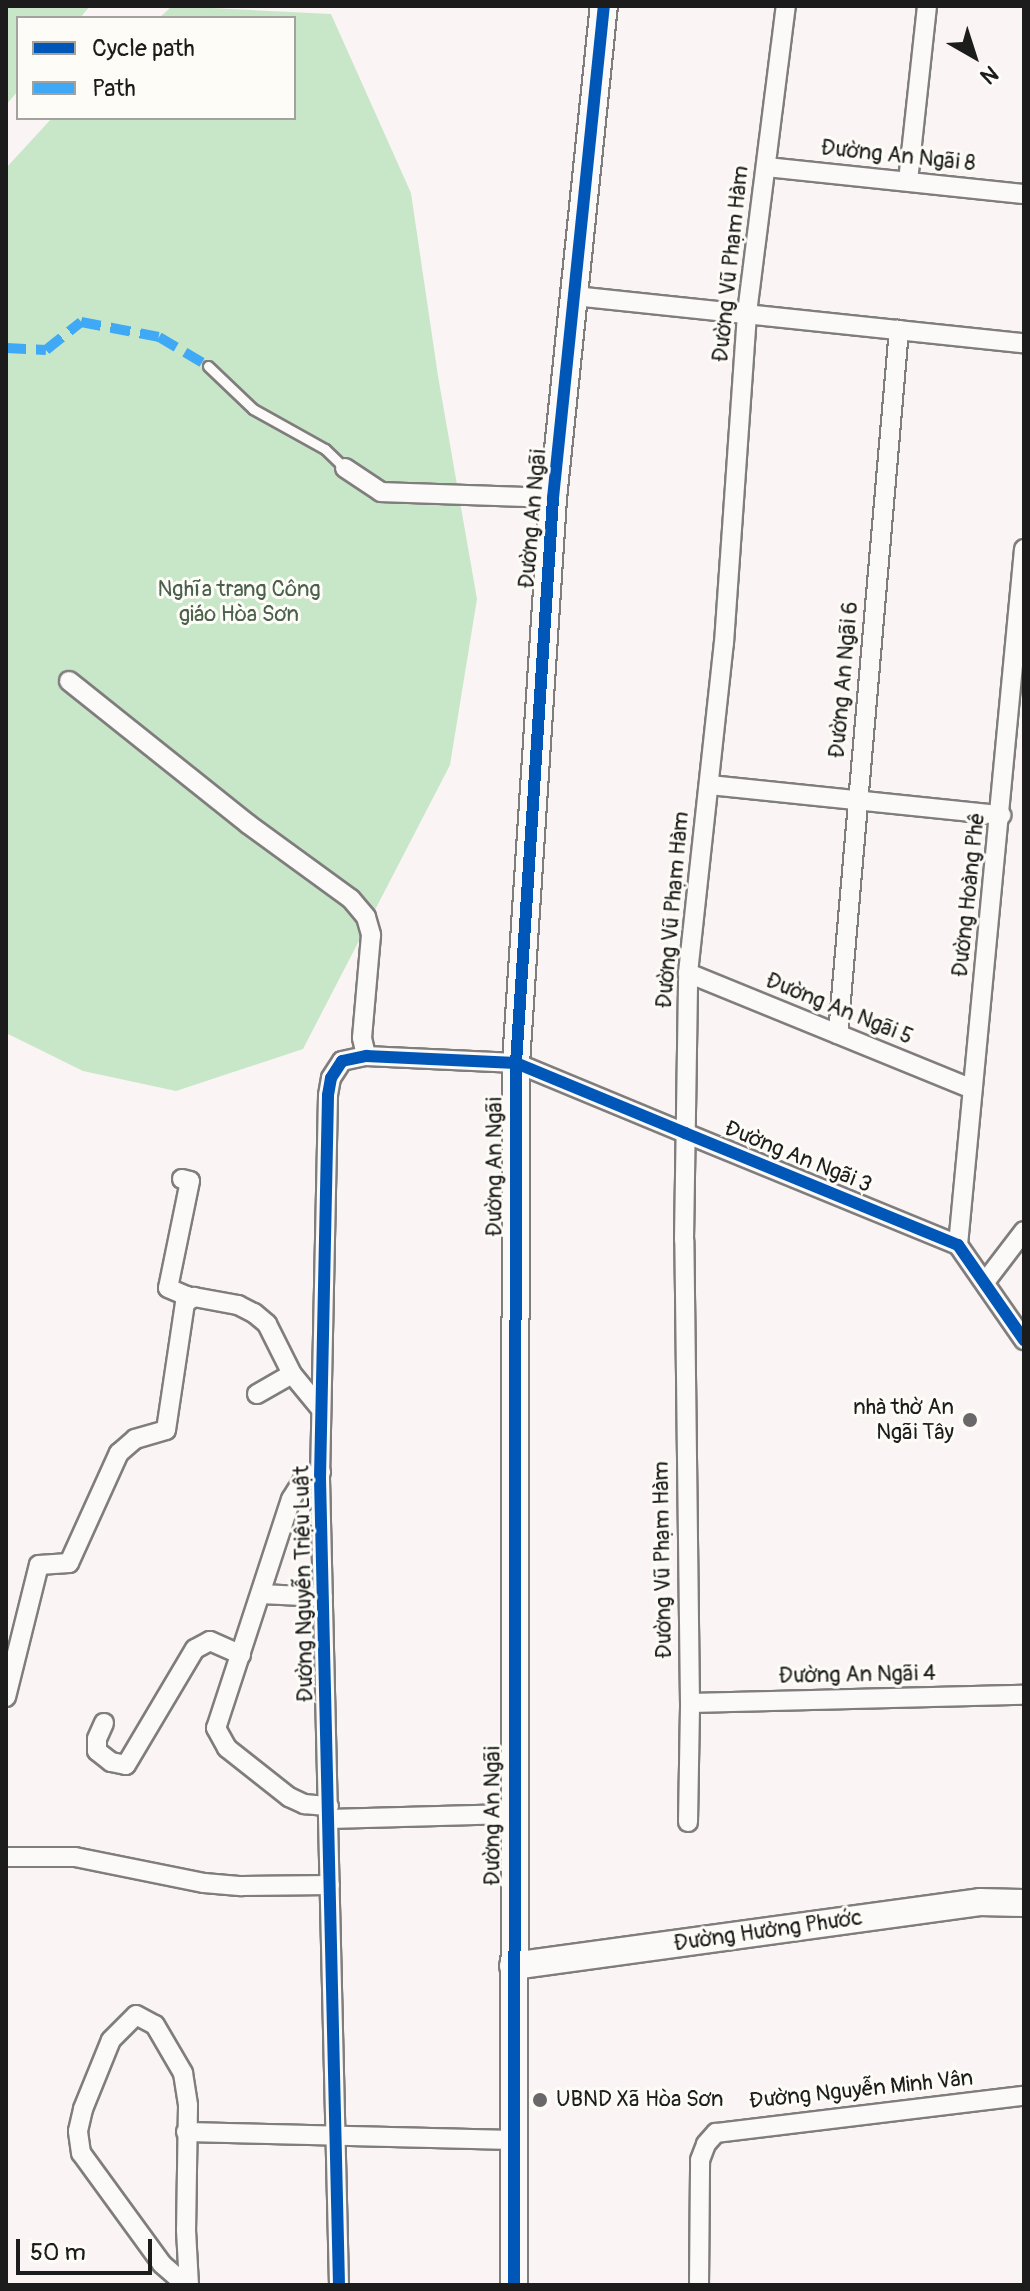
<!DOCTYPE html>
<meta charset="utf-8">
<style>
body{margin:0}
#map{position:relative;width:1030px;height:2291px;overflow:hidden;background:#faf4f4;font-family:Pangolin,sans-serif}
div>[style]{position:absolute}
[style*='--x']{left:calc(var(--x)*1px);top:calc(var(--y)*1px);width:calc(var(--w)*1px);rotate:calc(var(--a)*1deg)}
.green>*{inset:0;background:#c8e7c9}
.roads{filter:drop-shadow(2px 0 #807d7d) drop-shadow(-2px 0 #807d7d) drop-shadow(0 2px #807d7d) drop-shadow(0 -2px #807d7d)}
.lane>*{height:9px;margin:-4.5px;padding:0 4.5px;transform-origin:4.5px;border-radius:4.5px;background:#fbfaf8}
.street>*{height:18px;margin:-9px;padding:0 9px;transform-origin:9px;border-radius:9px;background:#fbfaf8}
.secondary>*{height:26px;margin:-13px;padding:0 13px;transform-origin:13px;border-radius:13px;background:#fbfaf8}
.quiet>*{height:10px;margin-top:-5px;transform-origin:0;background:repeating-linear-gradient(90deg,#3fa9f5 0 20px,transparent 0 30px)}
.cycleway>*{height:12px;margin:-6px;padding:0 6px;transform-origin:6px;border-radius:6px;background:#0057b8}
.dots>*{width:22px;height:22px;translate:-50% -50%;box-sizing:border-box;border:4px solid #fdfcf7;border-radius:50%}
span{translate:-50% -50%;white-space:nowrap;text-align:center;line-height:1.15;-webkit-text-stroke:6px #fdfcf7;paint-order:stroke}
.street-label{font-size:22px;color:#1c1c1c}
.park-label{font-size:22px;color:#4a604c}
.poi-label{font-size:22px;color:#1c1c1c}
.right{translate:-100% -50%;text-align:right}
.left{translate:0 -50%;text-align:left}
.frame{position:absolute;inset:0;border:8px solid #1c1c1c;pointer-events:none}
.legend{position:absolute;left:16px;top:16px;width:280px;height:104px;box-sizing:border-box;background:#fdfcf7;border:2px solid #a3a29f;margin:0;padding:10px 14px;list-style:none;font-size:24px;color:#1c1c1c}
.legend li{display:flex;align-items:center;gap:16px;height:40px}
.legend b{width:40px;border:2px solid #a3a29f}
.north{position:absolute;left:934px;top:16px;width:80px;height:80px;-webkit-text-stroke:6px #fdfcf7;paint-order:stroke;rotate:141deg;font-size:22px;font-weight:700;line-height:32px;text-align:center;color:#1c1c1c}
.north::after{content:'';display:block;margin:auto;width:28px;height:36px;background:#1c1c1c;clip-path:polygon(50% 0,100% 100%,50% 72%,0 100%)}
.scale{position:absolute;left:16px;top:2239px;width:136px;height:36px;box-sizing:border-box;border:4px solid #1c1c1c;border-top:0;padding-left:10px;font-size:24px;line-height:28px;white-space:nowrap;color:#1c1c1c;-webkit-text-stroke:6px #fdfcf7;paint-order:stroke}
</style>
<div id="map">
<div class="green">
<div style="clip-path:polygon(6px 6px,90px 6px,80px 18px,18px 18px,18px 91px,6px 105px)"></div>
<div style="clip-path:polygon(172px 6px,331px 14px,411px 193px,438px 376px,477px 599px,450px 765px,303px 1049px,176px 1091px,83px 1071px,6px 1033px,6px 168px,52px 118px,294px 118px,294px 18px,159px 18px)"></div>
</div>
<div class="roads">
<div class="lane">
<div style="--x:208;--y:366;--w:62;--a:43.7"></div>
<div style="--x:253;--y:409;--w:82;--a:29.1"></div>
<div style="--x:325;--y:449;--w:28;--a:44"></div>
</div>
<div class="street">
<div style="--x:766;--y:167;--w:259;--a:6"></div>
<div style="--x:908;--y:181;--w:176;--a:-83.8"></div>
<div style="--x:574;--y:296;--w:452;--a:6"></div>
<div style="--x:345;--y:468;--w:43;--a:33.7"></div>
<div style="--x:381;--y:492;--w:172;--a:2"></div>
<div style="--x:69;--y:681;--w:229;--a:38.6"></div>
<div style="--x:248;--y:824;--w:127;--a:36.1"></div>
<div style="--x:351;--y:899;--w:23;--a:50"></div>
<div style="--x:366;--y:917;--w:19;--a:74"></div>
<div style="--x:371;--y:935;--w:103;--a:95"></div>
<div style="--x:362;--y:1038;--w:18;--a:77"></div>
<div style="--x:709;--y:785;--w:294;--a:5.9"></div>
<div style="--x:688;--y:973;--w:307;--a:22.2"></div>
<div style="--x:838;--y:1034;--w:707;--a:-85.05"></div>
<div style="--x:182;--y:1179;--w:8;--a:14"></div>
<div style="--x:190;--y:1181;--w:109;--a:101.6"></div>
<div style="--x:168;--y:1288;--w:21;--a:23"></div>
<div style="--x:187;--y:1296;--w:7;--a:106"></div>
<div style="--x:958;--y:1245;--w:699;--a:-84.58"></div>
<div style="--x:985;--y:1282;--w:64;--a:-52.6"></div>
<div style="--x:257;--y:1394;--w:40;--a:-29.7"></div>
<div style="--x:321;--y:1472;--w:20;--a:156"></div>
<div style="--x:303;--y:1480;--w:22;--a:122"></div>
<div style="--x:291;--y:1499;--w:241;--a:108.1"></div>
<div style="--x:216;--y:1728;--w:23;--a:61"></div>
<div style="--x:227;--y:1748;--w:79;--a:38.3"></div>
<div style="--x:289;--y:1797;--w:17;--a:25"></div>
<div style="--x:304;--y:1804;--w:25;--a:5"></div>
<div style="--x:261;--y:1594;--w:62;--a:2.8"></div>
<div style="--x:6;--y:1697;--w:136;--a:-76"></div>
<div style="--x:39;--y:1565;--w:30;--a:-4"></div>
<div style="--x:69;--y:1563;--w:121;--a:-65.6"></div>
<div style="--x:119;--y:1453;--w:21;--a:-41"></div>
<div style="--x:135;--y:1439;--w:32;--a:-16"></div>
<div style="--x:166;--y:1430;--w:128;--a:-81.5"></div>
<div style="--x:185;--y:1303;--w:11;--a:-34"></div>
<div style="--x:194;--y:1297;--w:45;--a:10.3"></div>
<div style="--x:238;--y:1305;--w:18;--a:27"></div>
<div style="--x:254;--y:1313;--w:17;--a:40"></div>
<div style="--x:267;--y:1324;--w:56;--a:63.4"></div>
<div style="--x:292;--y:1374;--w:45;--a:50.4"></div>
<div style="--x:690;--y:1703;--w:334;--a:-1.4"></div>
<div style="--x:104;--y:1723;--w:17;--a:114"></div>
<div style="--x:97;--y:1739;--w:12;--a:90"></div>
<div style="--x:97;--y:1751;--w:18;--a:38"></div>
<div style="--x:111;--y:1762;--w:15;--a:11"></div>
<div style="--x:126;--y:1765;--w:135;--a:-59.3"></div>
<div style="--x:195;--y:1649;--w:17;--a:-28"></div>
<div style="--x:210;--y:1641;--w:34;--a:24"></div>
<div style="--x:329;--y:1819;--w:183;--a:-1.6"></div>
<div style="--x:688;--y:1822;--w:119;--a:-89"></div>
<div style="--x:690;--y:1703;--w:463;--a:-90.7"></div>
<div style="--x:684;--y:1240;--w:267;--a:-89.1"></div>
<div style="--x:688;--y:973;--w:332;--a:-83.8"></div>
<div style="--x:724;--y:643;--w:331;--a:-86"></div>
<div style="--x:747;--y:313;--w:309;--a:-82.8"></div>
<div style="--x:6;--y:1857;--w:69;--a:0"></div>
<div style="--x:75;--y:1857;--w:132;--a:11.4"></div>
<div style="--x:204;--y:1883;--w:38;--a:5"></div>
<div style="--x:242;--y:1886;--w:88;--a:-0.7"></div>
<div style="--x:186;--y:2132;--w:328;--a:1.4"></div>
<div style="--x:186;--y:2285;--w:32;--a:-139"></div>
<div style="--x:162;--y:2264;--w:137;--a:-126.1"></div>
<div style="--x:81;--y:2153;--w:22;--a:-98"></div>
<div style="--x:78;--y:2131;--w:23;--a:-77"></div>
<div style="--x:83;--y:2109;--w:74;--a:-67.9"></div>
<div style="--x:111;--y:2040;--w:35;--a:-45"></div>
<div style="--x:136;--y:2015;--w:21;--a:28"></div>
<div style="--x:155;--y:2025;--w:56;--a:59.7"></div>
<div style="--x:183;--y:2073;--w:33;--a:81"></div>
<div style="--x:188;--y:2106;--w:124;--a:90.9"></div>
<div style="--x:186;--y:2230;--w:55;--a:86.9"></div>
<div style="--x:339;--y:2285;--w:807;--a:-91.35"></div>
<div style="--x:320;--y:1478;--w:383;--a:-88.8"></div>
<div style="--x:328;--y:1095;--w:17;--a:-80"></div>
<div style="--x:331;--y:1078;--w:20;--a:-57"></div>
<div style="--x:342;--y:1061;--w:25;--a:-12"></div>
<div style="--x:366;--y:1056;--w:150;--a:2.7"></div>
<div style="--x:516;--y:1063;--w:183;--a:22.5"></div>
<div style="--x:685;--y:1133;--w:295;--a:22.3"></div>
<div style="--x:958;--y:1245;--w:116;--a:55.2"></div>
<div style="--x:699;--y:2285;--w:125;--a:-89.5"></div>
<div style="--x:700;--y:2160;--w:17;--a:-69"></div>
<div style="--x:706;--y:2144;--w:15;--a:-48"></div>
<div style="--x:716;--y:2133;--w:310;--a:-6.9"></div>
</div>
<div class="secondary">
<div style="--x:513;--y:1966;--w:471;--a:-7.8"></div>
<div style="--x:980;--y:1902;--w:44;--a:1.3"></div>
<div style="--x:514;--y:2285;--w:1222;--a:-89.91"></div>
<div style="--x:516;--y:1063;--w:566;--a:-86.25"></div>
<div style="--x:553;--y:498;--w:495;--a:-84.1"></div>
</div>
</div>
<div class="quiet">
<div style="--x:6;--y:348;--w:40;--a:2.9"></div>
<div style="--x:46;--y:350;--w:45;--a:-38.7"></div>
<div style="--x:81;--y:322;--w:79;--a:10.9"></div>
<div style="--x:159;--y:337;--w:57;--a:30.6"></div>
</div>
<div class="cycleway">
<div style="--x:339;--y:2285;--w:807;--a:-91.35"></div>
<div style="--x:320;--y:1478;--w:383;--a:-88.8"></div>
<div style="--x:328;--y:1095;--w:17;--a:-80"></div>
<div style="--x:331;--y:1078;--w:20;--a:-57"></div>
<div style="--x:342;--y:1061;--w:25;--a:-12"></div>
<div style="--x:366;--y:1056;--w:150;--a:2.7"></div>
<div style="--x:516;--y:1063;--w:183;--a:22.5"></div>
<div style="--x:685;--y:1133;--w:295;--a:22.3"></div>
<div style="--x:958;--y:1245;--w:116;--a:55.2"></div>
<div style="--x:514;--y:2285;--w:1222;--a:-89.91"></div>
<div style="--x:516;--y:1063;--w:566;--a:-86.25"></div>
<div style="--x:553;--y:498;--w:495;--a:-84.1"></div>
</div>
<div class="dots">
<div style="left:970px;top:1420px;background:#6a6868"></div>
<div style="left:540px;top:2100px;background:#6a6868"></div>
</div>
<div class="street-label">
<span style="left:898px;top:156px;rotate:6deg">Đường An Ngãi 8</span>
<span style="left:731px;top:264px;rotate:-84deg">Đường Vũ Phạm Hàm</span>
<span style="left:533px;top:519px;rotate:-85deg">Đường An Ngãi</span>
<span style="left:844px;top:680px;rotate:-85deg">Đường An Ngãi 6</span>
<span style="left:969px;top:895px;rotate:-84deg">Đường Hoàng Phê</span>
<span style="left:673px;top:910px;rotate:-85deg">Đường Vũ Phạm Hàm</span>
<span style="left:839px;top:1009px;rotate:22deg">Đường An Ngãi 5</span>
<span style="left:798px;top:1157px;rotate:22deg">Đường An Ngãi 3</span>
<span style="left:495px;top:1167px;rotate:-90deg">Đường An Ngãi</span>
<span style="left:663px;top:1560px;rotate:-91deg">Đường Vũ Phạm Hàm</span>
<span style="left:304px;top:1584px;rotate:-91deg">Đường Nguyễn Triệu Luật</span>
<span style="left:857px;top:1675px;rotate:-1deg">Đường An Ngãi 4</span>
<span style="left:493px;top:1816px;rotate:-90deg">Đường An Ngãi</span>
<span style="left:768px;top:1931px;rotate:-8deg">Đường Hưởng Phước</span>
<span style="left:861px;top:2090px;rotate:-6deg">Đường Nguyễn Minh Vân</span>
</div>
<div class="park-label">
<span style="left:239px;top:602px">Nghĩa trang Công<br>giáo Hòa Sơn</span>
</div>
<div class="poi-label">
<span class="right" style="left:954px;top:1420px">nhà thờ An<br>Ngãi Tây</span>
<span class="left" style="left:556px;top:2100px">UBND Xã Hòa Sơn</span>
</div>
<div class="frame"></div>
<ul class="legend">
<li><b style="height:10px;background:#0057b8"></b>Cycle path</li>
<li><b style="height:10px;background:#3fa9f5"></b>Path</li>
</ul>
<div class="north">N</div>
<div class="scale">50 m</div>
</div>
